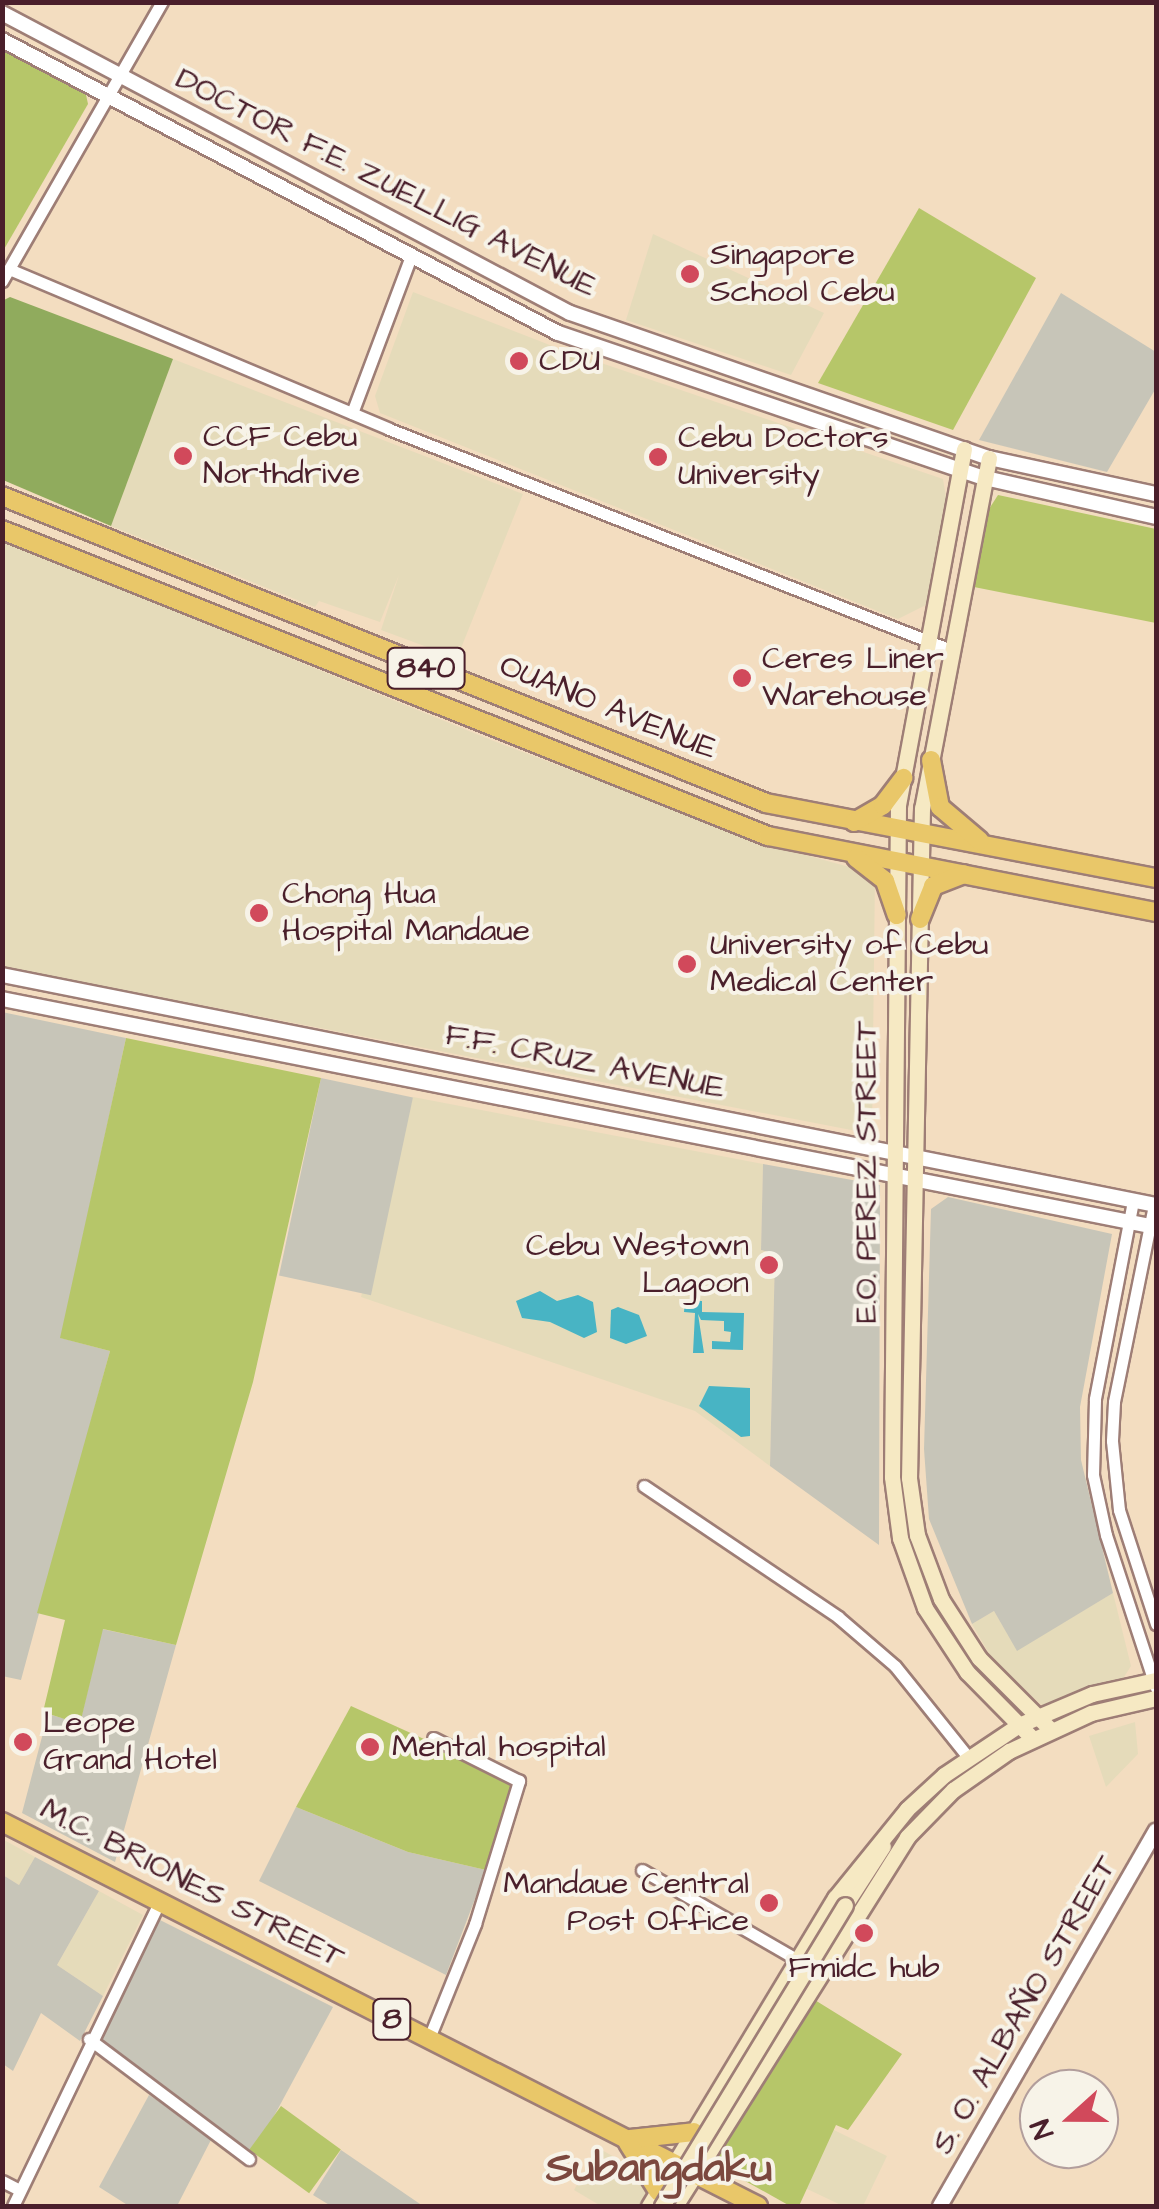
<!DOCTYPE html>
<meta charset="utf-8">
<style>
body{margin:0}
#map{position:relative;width:1159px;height:2209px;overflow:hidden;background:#f3ddc0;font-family:"Architects Daughter",sans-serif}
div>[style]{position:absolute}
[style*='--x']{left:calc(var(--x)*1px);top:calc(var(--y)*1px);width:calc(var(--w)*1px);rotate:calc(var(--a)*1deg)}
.built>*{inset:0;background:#e5dbba}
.industrial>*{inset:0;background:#c7c5b8;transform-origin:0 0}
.green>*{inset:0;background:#b6c669;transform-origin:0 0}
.forest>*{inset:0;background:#90ab5d}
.water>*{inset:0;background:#48b4c4}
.roads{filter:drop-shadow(2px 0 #9e7e76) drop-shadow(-2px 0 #9e7e76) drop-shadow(0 2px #9e7e76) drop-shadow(0 -2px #9e7e76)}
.minor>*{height:11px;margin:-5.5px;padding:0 5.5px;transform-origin:5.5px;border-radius:5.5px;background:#fff}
.tertiary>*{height:14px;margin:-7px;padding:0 7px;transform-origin:7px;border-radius:7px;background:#fff}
.secondary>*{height:15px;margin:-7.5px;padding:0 7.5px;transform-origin:7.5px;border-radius:7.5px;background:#f6e9c3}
.primary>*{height:18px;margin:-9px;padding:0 9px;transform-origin:9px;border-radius:9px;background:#e9c769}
.trunk>*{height:18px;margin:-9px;padding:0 9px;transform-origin:9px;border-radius:9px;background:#e9c769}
.bridges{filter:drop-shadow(2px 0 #9e7e76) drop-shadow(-2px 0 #9e7e76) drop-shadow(0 2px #9e7e76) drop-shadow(0 -2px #9e7e76)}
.secondary-bridge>*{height:15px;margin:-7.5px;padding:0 7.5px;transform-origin:7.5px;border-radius:7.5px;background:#f6e9c3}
.dots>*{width:28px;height:28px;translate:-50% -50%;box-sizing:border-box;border:5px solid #f7f3e8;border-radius:50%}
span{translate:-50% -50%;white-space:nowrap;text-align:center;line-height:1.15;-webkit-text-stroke:8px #f7f3e8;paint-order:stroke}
.shield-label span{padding:2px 8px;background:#f7f3e8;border:2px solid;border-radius:8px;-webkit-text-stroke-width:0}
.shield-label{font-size:30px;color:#4a1f2b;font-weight:700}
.street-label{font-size:32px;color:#4a1f2b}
.poi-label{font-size:32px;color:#4a1f2b}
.left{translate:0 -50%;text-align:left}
.right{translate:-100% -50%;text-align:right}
.district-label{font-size:42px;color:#7c483e;font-weight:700}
.frame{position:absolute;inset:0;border:5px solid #4a1f2b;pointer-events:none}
.north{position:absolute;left:1019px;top:2069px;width:100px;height:100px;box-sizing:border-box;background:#f7f3e8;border:2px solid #b29e9c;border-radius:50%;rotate:249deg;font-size:28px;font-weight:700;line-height:40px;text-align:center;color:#4a1f2b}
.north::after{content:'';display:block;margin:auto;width:35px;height:45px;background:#d1495b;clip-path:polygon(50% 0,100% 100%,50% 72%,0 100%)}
</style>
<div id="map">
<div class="built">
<div style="clip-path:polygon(653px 234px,824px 313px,791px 375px,626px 320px)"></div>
<div style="clip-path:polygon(413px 292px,560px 349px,943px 479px,947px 504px,926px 605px,898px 619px,380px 413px,375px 396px)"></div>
<div style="clip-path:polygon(173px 359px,523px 494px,457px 658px,381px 630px,399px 575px,380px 622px,319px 601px,315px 607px,111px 526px)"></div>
<div style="clip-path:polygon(2px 541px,491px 740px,769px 845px,875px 874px,872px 1134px,3px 967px)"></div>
<div style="clip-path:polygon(413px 1097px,763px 1164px,761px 1250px,775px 1254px,770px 1466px,695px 1411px,361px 1297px)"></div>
<div style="clip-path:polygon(1113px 1593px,1131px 1666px,1122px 1680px,1043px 1706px,995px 1664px,972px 1624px,994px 1611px,1017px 1650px)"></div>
<div style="clip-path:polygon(1135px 1722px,1138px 1754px,1106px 1787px,1089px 1736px)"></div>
<div style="clip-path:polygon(4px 1840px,35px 1857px,19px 1885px,3px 1875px)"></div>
<div style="clip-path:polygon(99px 1891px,143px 1915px,103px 1996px,57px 1965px)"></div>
<div style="clip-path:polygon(787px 2107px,887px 2156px,863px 2206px,843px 2206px,759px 2166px)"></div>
<div style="clip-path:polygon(598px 2148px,642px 2172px,649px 2189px,639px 2206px,601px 2206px,574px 2190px)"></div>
</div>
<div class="industrial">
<div style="clip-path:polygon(1061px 293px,1156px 352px,1156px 388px,1107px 472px,979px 440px)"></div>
<div style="clip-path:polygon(2px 1012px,126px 1038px,61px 1338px,110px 1351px,21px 1680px,2px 1676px)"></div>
<div style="left:321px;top:1078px;width:94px;height:202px;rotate:12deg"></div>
<div style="clip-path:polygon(763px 1164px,880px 1185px,879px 1545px,770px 1466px,775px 1254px,761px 1250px)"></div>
<div style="clip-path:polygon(948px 1197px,1112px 1234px,1080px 1407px,1081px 1460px,1113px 1593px,1017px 1651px,994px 1611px,972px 1624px,929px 1519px,924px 1449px,931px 1209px)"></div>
<div style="clip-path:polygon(102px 1629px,176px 1645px,115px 1862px,22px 1813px,48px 1714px,80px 1723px)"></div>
<div style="clip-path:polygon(296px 1807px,408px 1852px,486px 1870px,446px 1975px,259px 1881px)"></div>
<div style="clip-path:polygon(35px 1857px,99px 1891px,57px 1965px,103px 1996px,80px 2041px,41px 2013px,13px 2071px,3px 2064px,3px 1875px,19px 1885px)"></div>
<div style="clip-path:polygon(158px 1919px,333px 2007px,254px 2153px,93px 2046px)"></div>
<div style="clip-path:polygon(149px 2095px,213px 2136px,177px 2206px,129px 2206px,99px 2187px)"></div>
<div style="clip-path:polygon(341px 2150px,423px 2206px,331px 2206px,313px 2195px)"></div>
</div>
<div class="green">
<div style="clip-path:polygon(3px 45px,85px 90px,88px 104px,3px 251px)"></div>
<div style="clip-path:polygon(919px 208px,1036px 278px,953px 430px,818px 383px)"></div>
<div style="clip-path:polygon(998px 495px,1156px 529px,1156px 623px,974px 587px,989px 509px)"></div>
<div style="clip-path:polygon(126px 1038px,321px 1078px,253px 1382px,176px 1645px,103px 1629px,80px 1724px,43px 1712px,65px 1620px,37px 1613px,110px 1351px,60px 1338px)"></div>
<div style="clip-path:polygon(351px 1706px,508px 1777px,513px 1786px,486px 1870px,408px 1852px,296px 1807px)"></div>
<div style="clip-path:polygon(810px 1997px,902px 2054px,848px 2130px,836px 2125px,799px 2206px,790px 2206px,713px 2163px)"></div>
<div style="left:281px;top:2106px;width:74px;height:54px;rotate:36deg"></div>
</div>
<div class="forest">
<div style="clip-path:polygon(10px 297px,173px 359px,111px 526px,3px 480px,2px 301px)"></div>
</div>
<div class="water">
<div style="clip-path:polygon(540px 1291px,557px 1301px,578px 1295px,593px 1302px,597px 1332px,584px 1338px,550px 1322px,522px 1318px,516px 1301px)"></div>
<div style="clip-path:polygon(685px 1300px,702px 1301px,702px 1312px,744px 1313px,743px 1350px,712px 1349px,712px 1341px,730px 1342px,731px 1332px,724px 1331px,724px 1321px,701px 1320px,698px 1314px,704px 1353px,693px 1353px,695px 1313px,684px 1312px)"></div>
<div style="clip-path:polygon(618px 1307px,639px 1315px,647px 1336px,626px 1344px,610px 1338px,611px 1310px)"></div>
<div style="clip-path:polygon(709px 1386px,750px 1388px,750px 1436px,741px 1437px,699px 1406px)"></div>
</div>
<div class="roads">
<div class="minor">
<div style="--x:9;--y:269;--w:412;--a:22.8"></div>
<div style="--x:389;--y:429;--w:604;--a:21.47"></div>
<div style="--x:2;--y:281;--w:322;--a:-60.2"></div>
<div style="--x:352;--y:413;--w:168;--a:-69.4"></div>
<div style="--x:1133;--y:1201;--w:202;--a:100.9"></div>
<div style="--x:1095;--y:1399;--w:76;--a:91.5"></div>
<div style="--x:1093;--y:1475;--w:61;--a:77.8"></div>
<div style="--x:1106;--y:1535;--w:161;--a:71.9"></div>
<div style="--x:1154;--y:1205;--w:201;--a:101.5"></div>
<div style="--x:1114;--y:1402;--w:39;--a:93"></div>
<div style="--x:1112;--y:1441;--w:69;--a:84.2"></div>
<div style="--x:1119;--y:1510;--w:120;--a:72"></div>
<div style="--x:644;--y:1486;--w:234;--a:34"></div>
<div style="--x:838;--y:1617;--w:75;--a:40.7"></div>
<div style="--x:895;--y:1666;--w:117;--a:51.3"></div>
<div style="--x:642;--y:1870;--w:180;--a:30"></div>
<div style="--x:429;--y:2038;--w:123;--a:-68"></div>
<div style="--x:475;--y:1924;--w:150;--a:-72.9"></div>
<div style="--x:519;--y:1781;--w:96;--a:-153.4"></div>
<div style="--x:89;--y:2039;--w:200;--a:36.9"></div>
<div style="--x:2;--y:2181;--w:20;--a:27"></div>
<div style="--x:13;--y:2206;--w:339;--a:-64.3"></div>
</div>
<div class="tertiary">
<div style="--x:2;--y:13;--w:642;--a:27.84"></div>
<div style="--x:570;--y:313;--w:443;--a:19.1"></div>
<div style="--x:989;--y:458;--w:171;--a:12.2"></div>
<div style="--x:2;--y:40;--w:628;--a:27.79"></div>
<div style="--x:558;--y:333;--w:451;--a:18.8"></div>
<div style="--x:985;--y:478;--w:175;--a:12.8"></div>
<div style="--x:2;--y:975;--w:1177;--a:11.27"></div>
<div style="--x:2;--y:999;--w:1176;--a:11.18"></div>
<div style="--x:940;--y:2206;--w:433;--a:-60.1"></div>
</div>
<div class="secondary">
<div style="--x:964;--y:449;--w:362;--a:100.5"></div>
<div style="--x:898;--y:805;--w:672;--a:90.51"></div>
<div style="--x:892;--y:1477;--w:62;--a:82.5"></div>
<div style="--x:900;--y:1538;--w:74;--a:70.3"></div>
<div style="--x:925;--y:1608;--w:77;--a:56.7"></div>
<div style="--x:967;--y:1672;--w:93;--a:45.4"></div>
<div style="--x:989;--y:458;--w:356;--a:100.8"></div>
<div style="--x:922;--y:808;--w:670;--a:91.11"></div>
<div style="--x:909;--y:1478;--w:58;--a:82"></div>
<div style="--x:917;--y:1535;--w:68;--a:69.4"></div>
<div style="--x:941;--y:1599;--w:70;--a:57.2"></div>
<div style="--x:979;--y:1658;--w:100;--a:45"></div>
<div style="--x:845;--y:1905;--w:70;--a:-57.2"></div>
<div style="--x:649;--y:2206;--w:360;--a:-58.9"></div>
<div style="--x:835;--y:1898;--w:114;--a:-51"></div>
<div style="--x:907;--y:1809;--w:50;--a:-42.6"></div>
<div style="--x:944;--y:1775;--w:90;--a:-33.7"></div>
<div style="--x:1019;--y:1725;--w:79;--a:-23"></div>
<div style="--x:1092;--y:1694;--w:66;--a:-12.3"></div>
<div style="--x:675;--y:2206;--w:436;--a:-57.8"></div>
<div style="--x:907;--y:1837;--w:66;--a:-45.6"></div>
<div style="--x:953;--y:1790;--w:68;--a:-34.9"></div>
<div style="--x:1009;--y:1751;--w:90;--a:-24.9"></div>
<div style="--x:1091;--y:1713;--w:67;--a:-13"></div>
</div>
<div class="primary">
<div style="--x:2;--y:1822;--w:848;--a:26.93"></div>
<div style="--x:630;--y:2139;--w:64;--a:-6.2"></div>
<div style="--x:628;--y:2143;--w:57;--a:58"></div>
</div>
<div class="trunk">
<div style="--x:2;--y:496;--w:823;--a:21.89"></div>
<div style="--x:766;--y:803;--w:397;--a:10.9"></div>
<div style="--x:2;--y:530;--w:825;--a:21.78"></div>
<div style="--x:768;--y:836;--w:395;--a:11.1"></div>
<div style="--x:931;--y:760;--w:48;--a:79.2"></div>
<div style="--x:940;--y:807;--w:52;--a:40.4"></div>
<div style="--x:854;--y:822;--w:34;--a:-30"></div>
<div style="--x:883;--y:805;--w:34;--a:-53"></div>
<div style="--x:856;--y:858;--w:37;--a:38"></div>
<div style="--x:885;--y:881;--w:36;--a:71"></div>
<div style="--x:920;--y:919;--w:35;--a:-68"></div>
<div style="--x:933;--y:886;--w:33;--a:-21"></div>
</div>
</div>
<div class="bridges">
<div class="secondary-bridge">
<div style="--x:662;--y:2206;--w:352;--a:-58.7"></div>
</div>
</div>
<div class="dots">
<div style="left:690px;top:274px;background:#d1495b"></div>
<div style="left:519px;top:361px;background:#d1495b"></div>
<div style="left:183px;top:456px;background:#d1495b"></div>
<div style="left:658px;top:457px;background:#d1495b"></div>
<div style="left:742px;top:678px;background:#d1495b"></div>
<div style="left:259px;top:913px;background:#d1495b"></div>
<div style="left:687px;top:964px;background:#d1495b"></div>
<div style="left:769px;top:1265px;background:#d1495b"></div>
<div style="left:23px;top:1742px;background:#d1495b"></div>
<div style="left:370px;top:1747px;background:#d1495b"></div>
<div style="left:769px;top:1903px;background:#d1495b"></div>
<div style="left:864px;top:1933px;background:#d1495b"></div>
</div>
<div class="shield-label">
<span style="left:426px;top:668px">840</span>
<span style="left:392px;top:2019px">8</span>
</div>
<div class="street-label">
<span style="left:386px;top:183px;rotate:27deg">DOCTOR F.E. ZUELLIG AVENUE</span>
<span style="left:608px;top:708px;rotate:22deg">OUANO AVENUE</span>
<span style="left:585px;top:1062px;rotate:11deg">F.F. CRUZ AVENUE</span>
<span style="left:867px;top:1172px;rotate:-90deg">E.O. PEREZ STREET</span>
<span style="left:192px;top:1884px;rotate:27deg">M.C. BRIONES STREET</span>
<span style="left:1025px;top:2005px;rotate:-60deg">S. O. ALBAÑO STREET</span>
</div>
<div class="poi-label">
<span class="left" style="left:710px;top:274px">Singapore<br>School Cebu</span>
<span class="left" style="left:539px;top:361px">CDU</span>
<span class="left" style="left:203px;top:456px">CCF Cebu<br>Northdrive</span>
<span class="left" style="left:678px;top:457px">Cebu Doctors<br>University</span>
<span class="left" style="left:762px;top:678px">Ceres Liner<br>Warehouse</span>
<span class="left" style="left:282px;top:913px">Chong Hua<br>Hospital Mandaue</span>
<span class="left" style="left:710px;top:964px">University of Cebu<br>Medical Center</span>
<span class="right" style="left:749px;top:1265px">Cebu Westown<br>Lagoon</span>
<span class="left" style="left:43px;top:1742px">Leope<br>Grand Hotel</span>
<span class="left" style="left:392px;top:1747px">Mental hospital</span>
<span class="right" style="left:749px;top:1903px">Mandaue Central<br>Post Office</span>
<span style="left:864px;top:1968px">Fmidc hub</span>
</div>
<div class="district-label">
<span style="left:659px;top:2169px">Subangdaku</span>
</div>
<div class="frame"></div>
<div class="north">N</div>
</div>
